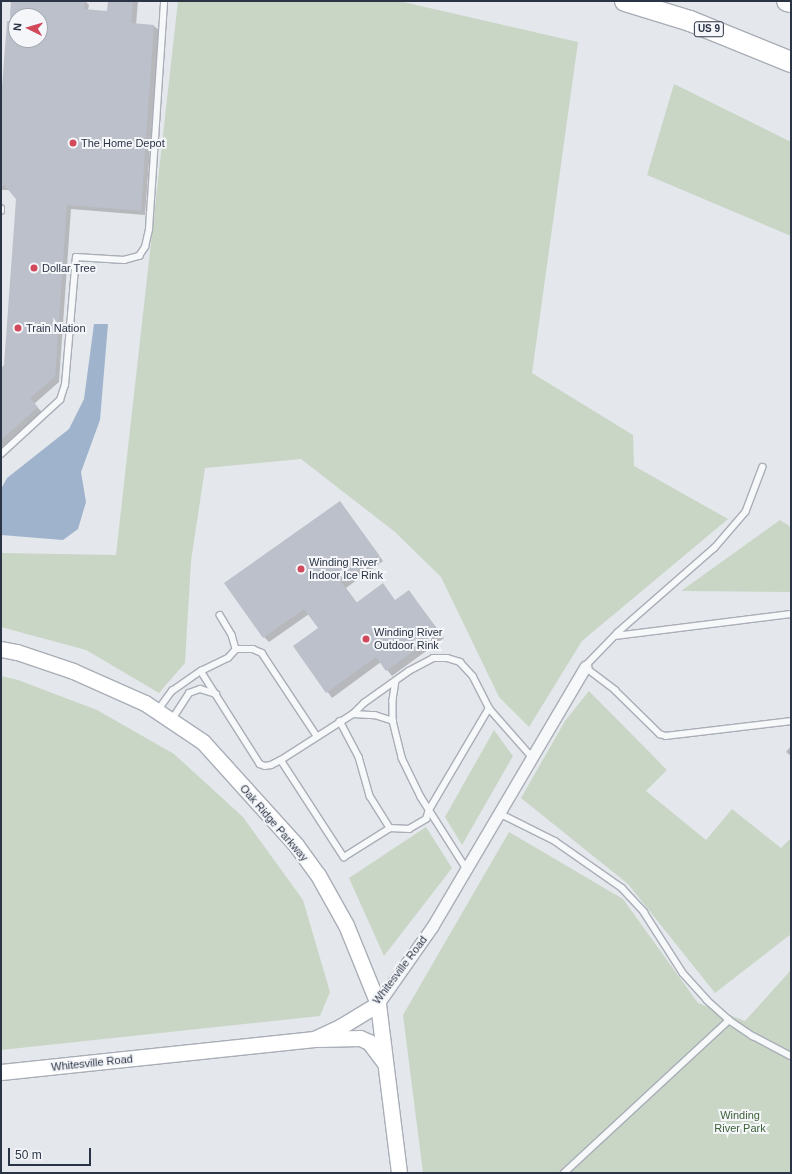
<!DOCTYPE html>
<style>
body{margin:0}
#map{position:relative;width:792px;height:1174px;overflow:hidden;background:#e4e7ec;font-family:Arial,sans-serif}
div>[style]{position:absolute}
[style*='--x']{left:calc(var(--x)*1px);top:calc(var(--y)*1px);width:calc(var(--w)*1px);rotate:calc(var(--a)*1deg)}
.green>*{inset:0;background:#c9d6c5}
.water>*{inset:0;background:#9fb4cc}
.shadow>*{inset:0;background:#0003}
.building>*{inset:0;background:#bbc0ca}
.roads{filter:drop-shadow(1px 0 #a9aeb7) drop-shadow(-1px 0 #a9aeb7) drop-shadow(0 1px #a9aeb7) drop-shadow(0 -1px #a9aeb7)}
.lane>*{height:5.5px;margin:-2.75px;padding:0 2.75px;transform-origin:2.75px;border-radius:2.75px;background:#f7f8fa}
.street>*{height:11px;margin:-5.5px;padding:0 5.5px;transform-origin:5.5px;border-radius:5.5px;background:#f7f8fa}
.secondary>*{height:15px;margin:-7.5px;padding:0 7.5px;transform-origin:7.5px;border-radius:7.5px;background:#fff}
.highway>*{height:20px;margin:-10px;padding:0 10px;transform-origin:10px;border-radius:10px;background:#fff}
.dots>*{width:11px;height:11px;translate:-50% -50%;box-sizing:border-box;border:2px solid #f4f6f9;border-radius:50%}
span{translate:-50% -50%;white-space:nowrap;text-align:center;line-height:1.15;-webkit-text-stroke:4px #f4f6f9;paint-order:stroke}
.shield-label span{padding:1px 3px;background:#f4f6f9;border:1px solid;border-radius:3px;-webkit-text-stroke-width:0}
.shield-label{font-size:10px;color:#2b3445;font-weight:700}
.poi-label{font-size:11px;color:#2b3445}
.left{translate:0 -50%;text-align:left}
.street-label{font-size:11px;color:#2b3445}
.park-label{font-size:11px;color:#3f6138}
.frame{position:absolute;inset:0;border:2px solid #2b3445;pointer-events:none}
.north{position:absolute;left:8px;top:8px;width:40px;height:40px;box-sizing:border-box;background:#f4f6f9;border:1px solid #a4a8b1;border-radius:50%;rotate:275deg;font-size:11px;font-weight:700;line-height:16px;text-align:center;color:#2b3445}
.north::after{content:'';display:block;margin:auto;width:14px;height:18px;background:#d1495b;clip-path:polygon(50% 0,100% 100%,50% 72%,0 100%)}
.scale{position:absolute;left:8px;top:1148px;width:83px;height:18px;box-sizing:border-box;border:2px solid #2b3445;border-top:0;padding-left:5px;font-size:12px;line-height:14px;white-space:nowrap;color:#2b3445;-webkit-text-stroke:3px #f4f6f9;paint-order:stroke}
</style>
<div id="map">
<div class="green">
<div style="clip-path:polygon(178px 1px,399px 1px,578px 42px,532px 373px,633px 435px,634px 466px,728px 519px,582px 641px,529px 727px,499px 697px,441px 577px,395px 532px,301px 459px,205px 468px,191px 561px,185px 663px,159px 693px,86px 650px,1px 627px,1px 553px,116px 555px)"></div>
<div style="clip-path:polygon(674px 84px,791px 142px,791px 236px,647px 175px)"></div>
<div style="clip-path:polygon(780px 520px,791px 527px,791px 592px,681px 591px)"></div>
<div style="clip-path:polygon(1px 676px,18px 680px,97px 710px,174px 754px,243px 817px,303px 900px,330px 992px,320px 1016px,1px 1050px)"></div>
<div style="clip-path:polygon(589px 691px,667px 770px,646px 791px,706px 840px,732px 809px,781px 848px,791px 838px,791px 934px,715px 993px,628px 884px,521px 798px,565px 721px)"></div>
<div style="clip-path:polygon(494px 730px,513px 756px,462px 845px,445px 817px)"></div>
<div style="clip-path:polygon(426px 827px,452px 868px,384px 956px,349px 878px)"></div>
<div style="clip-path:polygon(509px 832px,623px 899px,698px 1003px,745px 1021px,791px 970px,791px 1173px,423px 1173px,403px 1015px)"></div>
</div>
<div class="water">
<div style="clip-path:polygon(94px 324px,108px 324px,100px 420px,81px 472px,86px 502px,78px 529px,63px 540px,1px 535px,1px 489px,7px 478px,69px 429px,84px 399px)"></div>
</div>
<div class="shadow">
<div style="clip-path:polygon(evenodd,12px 1px,85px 1px,89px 5px,88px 10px,108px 12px,109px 1px,138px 1px,136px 25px,154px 26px,159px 30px,145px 215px,71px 209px,59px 382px,34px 404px,42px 412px,1px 448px,1px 369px,5px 365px,17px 199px,10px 190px,1px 190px,1px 115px,12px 1px,16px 16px,40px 16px,40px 40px,16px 40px,16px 16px)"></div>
<div style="clip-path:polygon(340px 502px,383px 561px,346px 588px,357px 603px,396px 601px,409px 591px,444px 638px,392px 676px,381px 662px,332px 698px,294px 646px,319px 629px,309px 614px,269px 642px,264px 637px)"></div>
<div style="clip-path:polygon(791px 746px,791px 756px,786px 752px)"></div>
</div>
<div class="building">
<div style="clip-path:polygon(11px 1px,85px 1px,84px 9px,107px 11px,108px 1px,133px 1px,131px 23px,154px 25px,141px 211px,67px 205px,55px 377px,30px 398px,38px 407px,1px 440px,1px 368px,4px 365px,16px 199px,5px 186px,1px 186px,1px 101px,7px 21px,16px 22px,16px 40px,40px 40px,40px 16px,10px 16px)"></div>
<div style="clip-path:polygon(340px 501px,379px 555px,341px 582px,356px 603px,383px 583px,395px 600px,409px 590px,439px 633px,386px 671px,376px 657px,326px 693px,293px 646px,318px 628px,304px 609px,263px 638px,224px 583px)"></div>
</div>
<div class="roads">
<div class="lane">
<div style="--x:1;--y:208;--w:3;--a:90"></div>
<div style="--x:1;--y:454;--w:80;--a:-42.5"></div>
<div style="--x:60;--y:400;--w:16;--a:-72"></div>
<div style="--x:65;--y:385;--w:128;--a:-85.1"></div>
<div style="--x:76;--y:257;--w:48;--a:3.6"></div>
<div style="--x:124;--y:260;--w:16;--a:-15"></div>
<div style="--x:139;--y:256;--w:11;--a:-56"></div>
<div style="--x:145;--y:247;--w:18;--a:-77"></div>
<div style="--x:149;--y:229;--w:228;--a:-86.2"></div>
<div style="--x:763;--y:467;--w:48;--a:110.7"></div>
<div style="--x:746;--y:512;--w:48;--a:130.7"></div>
<div style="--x:715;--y:548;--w:129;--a:138.8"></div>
<div style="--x:618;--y:633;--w:47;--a:134.1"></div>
<div style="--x:585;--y:667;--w:38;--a:37"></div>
<div style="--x:615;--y:690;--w:63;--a:44.4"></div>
<div style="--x:660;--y:734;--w:6;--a:18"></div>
<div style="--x:666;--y:736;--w:126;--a:-6.8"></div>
<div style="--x:220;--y:615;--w:23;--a:59"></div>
<div style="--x:232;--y:635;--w:15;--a:74"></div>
<div style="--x:615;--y:636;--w:177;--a:-7.1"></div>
<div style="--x:201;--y:671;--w:110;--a:57.6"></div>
<div style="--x:260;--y:764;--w:5;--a:22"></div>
<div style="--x:265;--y:766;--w:6;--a:-9"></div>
<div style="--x:271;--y:765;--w:11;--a:-27"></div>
<div style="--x:281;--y:760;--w:85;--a:-32.6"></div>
<div style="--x:353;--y:714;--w:16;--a:-45"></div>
<div style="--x:364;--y:703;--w:55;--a:-35.4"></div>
<div style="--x:409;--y:671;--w:27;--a:-28"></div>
<div style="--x:433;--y:658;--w:14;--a:0"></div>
<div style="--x:447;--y:658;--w:14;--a:17"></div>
<div style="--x:460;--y:662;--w:19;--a:47"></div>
<div style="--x:473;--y:676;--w:36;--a:63"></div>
<div style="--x:489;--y:708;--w:65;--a:48.7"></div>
<div style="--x:396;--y:681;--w:20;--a:99"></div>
<div style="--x:393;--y:701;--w:20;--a:90"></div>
<div style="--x:393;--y:721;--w:38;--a:76"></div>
<div style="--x:402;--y:758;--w:43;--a:64"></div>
<div style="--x:421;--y:797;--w:84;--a:57.6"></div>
<div style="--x:158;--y:710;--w:24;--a:-54"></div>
<div style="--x:172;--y:691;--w:35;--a:-35"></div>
<div style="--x:201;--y:671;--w:30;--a:-26"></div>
<div style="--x:228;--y:658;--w:12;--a:-48"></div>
<div style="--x:236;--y:649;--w:17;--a:0"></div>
<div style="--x:253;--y:649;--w:10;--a:24"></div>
<div style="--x:262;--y:653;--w:100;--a:56.5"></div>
<div style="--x:353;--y:714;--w:22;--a:3"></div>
<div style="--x:375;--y:715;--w:19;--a:18"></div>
<div style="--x:171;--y:721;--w:33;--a:-57"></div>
<div style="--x:189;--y:693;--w:12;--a:-20"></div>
<div style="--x:200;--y:689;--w:17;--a:17"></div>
<div style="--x:340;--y:721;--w:41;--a:62.2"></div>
<div style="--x:359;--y:757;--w:41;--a:74.2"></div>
<div style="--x:370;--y:796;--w:38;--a:58"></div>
<div style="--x:281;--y:760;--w:116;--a:57"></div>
<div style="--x:344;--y:857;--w:54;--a:-32.2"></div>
<div style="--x:390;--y:828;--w:19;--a:3"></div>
<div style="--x:409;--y:829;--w:20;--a:-30"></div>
<div style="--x:426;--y:819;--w:9;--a:-72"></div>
<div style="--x:429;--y:810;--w:118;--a:-59.5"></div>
<div style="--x:499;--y:813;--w:63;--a:26.6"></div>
<div style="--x:555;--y:841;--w:82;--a:35"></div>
<div style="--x:622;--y:888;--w:33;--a:47"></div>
<div style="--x:644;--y:912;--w:72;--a:57.4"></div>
<div style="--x:683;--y:973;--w:36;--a:48"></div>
<div style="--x:707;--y:1000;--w:30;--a:42"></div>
<div style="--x:729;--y:1020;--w:29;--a:34"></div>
<div style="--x:753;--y:1036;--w:43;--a:27.8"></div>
<div style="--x:564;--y:1173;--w:225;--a:-42.8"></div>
</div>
<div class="street">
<div style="--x:378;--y:1004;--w:94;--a:-55"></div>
<div style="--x:432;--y:927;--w:302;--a:-59.5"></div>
</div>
<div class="secondary">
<div style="--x:1;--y:649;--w:16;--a:11"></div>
<div style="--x:17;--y:652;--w:59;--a:18.7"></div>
<div style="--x:73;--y:671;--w:79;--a:24"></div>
<div style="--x:145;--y:703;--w:70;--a:33.9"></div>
<div style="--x:203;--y:742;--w:139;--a:47.9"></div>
<div style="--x:296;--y:845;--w:37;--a:54"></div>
<div style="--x:318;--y:875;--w:57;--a:60.8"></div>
<div style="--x:346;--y:925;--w:85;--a:67.9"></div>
<div style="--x:378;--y:1004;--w:170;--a:82.9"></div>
<div style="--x:319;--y:1039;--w:41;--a:-1.4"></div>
<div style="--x:360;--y:1038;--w:10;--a:24"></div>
<div style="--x:369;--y:1042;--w:26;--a:53"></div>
<div style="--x:1;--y:1072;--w:315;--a:-6"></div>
<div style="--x:314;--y:1039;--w:29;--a:-25"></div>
<div style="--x:340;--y:1027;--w:44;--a:-31.2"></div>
</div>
<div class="highway">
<div style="--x:625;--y:1;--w:68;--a:17.1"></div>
<div style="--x:690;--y:21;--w:109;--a:22.1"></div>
<div style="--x:787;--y:1;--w:4;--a:14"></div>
</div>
</div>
<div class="dots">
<div style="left:73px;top:143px;background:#d1495b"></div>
<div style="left:34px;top:268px;background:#d1495b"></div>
<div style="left:18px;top:328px;background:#d1495b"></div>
<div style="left:301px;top:569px;background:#d1495b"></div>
<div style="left:366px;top:639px;background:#d1495b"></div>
</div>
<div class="shield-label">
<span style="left:709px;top:29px">US 9</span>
</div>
<div class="poi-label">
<span class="left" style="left:81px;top:143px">The Home Depot</span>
<span class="left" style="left:42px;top:268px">Dollar Tree</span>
<span class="left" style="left:26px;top:328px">Train Nation</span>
<span class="left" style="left:309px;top:569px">Winding River<br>Indoor Ice Rink</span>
<span class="left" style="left:374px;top:639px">Winding River<br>Outdoor Rink</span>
</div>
<div class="street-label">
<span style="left:274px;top:823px;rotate:49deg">Oak Ridge Parkway</span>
<span style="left:400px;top:970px;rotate:-53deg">Whitesville Road</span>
<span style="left:92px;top:1063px;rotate:-6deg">Whitesville Road</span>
</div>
<div class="park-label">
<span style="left:740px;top:1122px">Winding<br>River Park</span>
</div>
<div class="frame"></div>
<div class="north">N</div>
<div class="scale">50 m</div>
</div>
